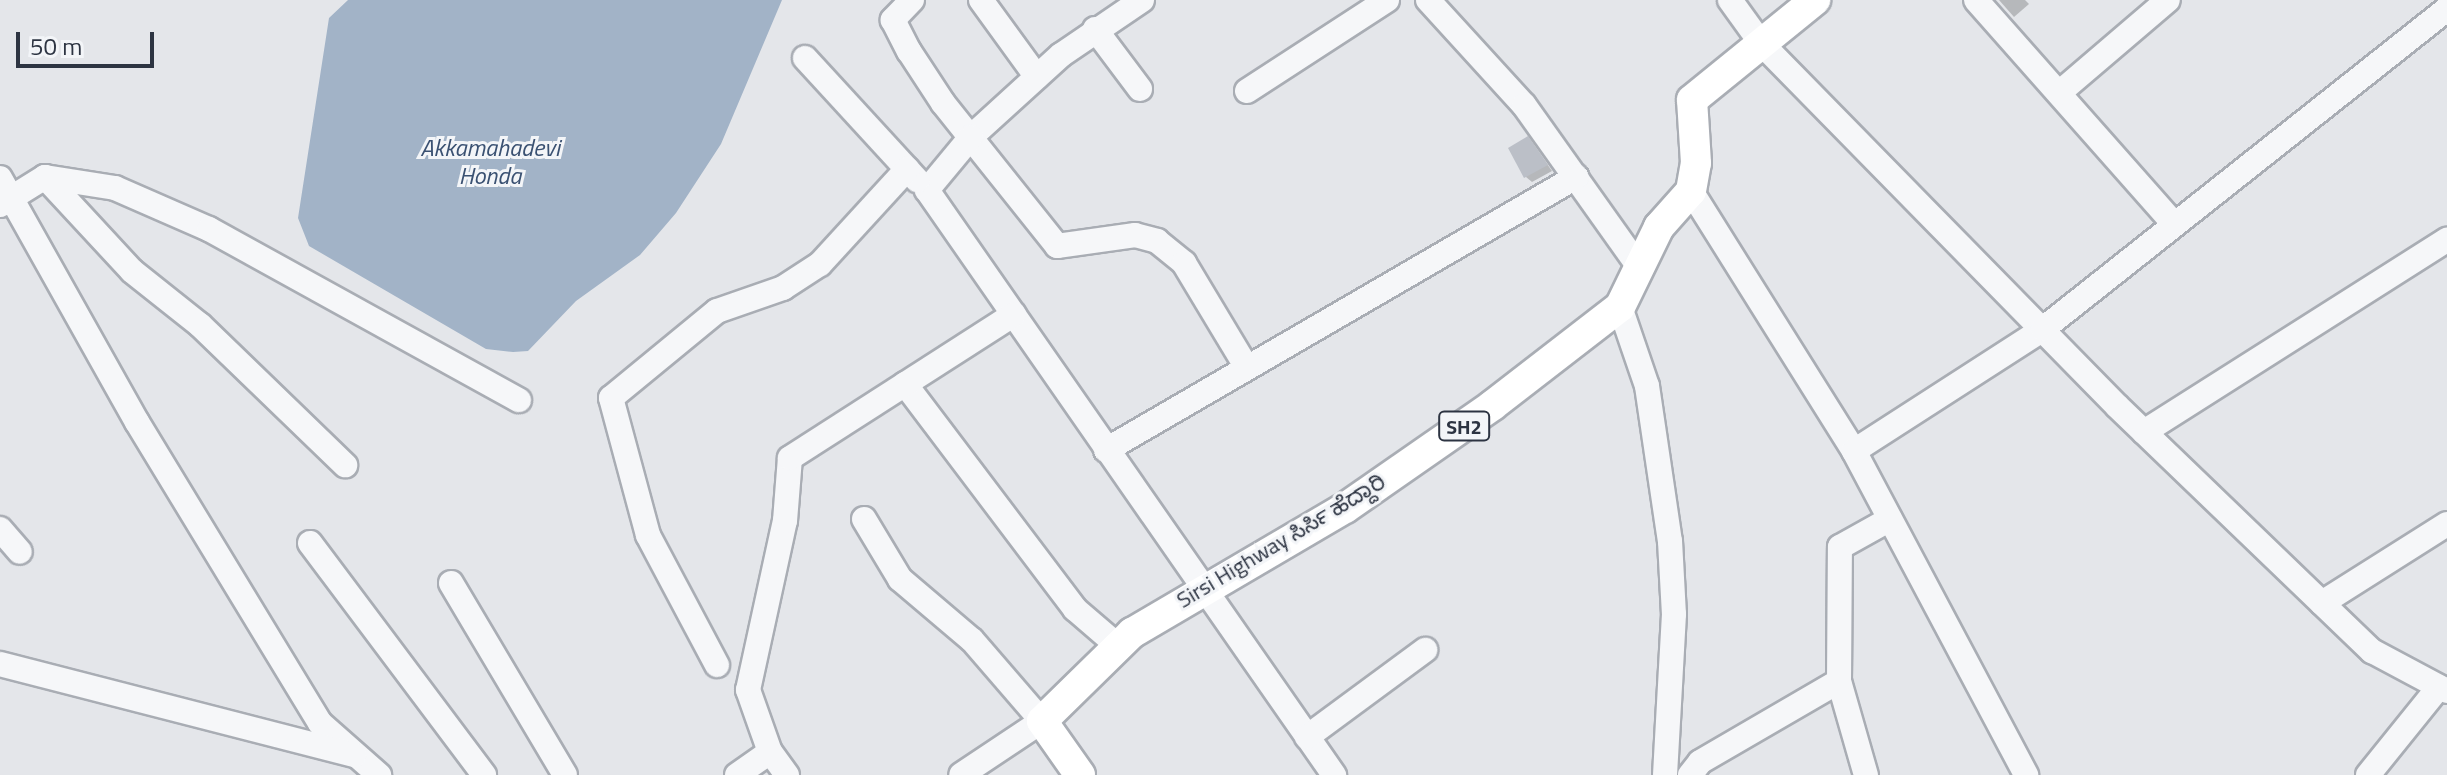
<!DOCTYPE html>
<meta charset="utf-8">
<style>
body{margin:0}
#map{position:relative;width:2447px;height:775px;overflow:hidden;background:#e4e6ea;font-family:"Titillium Web","Noto Sans Kannada",sans-serif}
div>[style]{position:absolute}
[style*='--x']{left:calc(var(--x)*1px);top:calc(var(--y)*1px);width:calc(var(--w)*1px);rotate:calc(var(--a)*1deg)}
.water>*{inset:0;background:#a2b3c7}
.shadow>*{inset:0;background:#0003}
.building>*{inset:0;background:#bbbfc7}
.roads{filter:drop-shadow(2px 0 #a9adb4) drop-shadow(-2px 0 #a9adb4) drop-shadow(0 2px #a9adb4) drop-shadow(0 -2px #a9adb4)}
.minor>*{height:24px;margin:-12px;padding:0 12px;transform-origin:12px;border-radius:12px;background:#f6f7f9}
.major>*{height:30px;margin:-15px;padding:0 15px;transform-origin:15px;border-radius:15px;background:#fff}
span{translate:-50% -50%;white-space:nowrap;text-align:center;line-height:1.15;-webkit-text-stroke:6px #f3f5f8;paint-order:stroke}
.shield-label span{padding:2px 6px;background:#f3f5f8;border:2px solid;border-radius:6px;-webkit-text-stroke-width:0}
.shield-label{font-size:20px;color:#2d3442;font-weight:700}
.street-label{font-size:22px;color:#2d3442}
.water-label{font-size:24px;color:#3a5172;font-style:italic}
.scale{position:absolute;left:16px;top:32px;width:138px;height:36px;box-sizing:border-box;border:4px solid #2d3442;border-top:0;padding-left:10px;font-size:24px;line-height:28px;white-space:nowrap;color:#2d3442;-webkit-text-stroke:6px #f3f5f8;paint-order:stroke}
</style>
<div id="map">
<div class="water">
<div style="clip-path:polygon(348px 0,782px 0,721px 144px,676px 213px,640px 255px,576px 301px,528px 351px,513px 352px,486px 349px,309px 246px,298px 218px,329px 18px)"></div>
</div>
<div class="shadow">
<div style="clip-path:polygon(1999px 0,2025px 0,2029px 4px,2014px 17px)"></div>
<div style="clip-path:polygon(1533px 144px,1552px 171px,1532px 182px,1526px 177px)"></div>
</div>
<div class="building">
<div style="clip-path:polygon(1528px 136px,1548px 165px,1524px 178px,1508px 148px)"></div>
</div>
<div class="roads">
<div class="minor">
<div style="--x:912;--y:0;--w:28;--a:134"></div>
<div style="--x:893;--y:20;--w:35;--a:63"></div>
<div style="--x:909;--y:51;--w:62;--a:56.8"></div>
<div style="--x:943;--y:103;--w:183;--a:51.4"></div>
<div style="--x:1057;--y:246;--w:79;--a:-8"></div>
<div style="--x:1135;--y:235;--w:23;--a:15"></div>
<div style="--x:1157;--y:241;--w:35;--a:39"></div>
<div style="--x:1184;--y:263;--w:122;--a:59"></div>
<div style="--x:981;--y:0;--w:95;--a:54"></div>
<div style="--x:1142;--y:0;--w:98;--a:145.8"></div>
<div style="--x:1061;--y:55;--w:122;--a:137.7"></div>
<div style="--x:971;--y:137;--w:69;--a:129.7"></div>
<div style="--x:927;--y:190;--w:713;--a:55.17"></div>
<div style="--x:1428;--y:0;--w:142;--a:47.6"></div>
<div style="--x:1524;--y:105;--w:200;--a:54.6"></div>
<div style="--x:1730;--y:0;--w:53;--a:54.2"></div>
<div style="--x:1761;--y:43;--w:508;--a:45.56"></div>
<div style="--x:2117;--y:406;--w:354;--a:43.9"></div>
<div style="--x:2372;--y:651;--w:85;--a:28.1"></div>
<div style="--x:1976;--y:0;--w:299;--a:48.5"></div>
<div style="--x:1095;--y:29;--w:75;--a:53.1"></div>
<div style="--x:805;--y:58;--w:166;--a:47.4"></div>
<div style="--x:1247;--y:91;--w:167;--a:-33"></div>
<div style="--x:2059;--y:93;--w:143;--a:-40.5"></div>
<div style="--x:45;--y:177;--w:128;--a:47.2"></div>
<div style="--x:132;--y:271;--w:87;--a:38.5"></div>
<div style="--x:200;--y:325;--w:202;--a:44"></div>
<div style="--x:0;--y:178;--w:280;--a:60.7"></div>
<div style="--x:137;--y:422;--w:352;--a:58.7"></div>
<div style="--x:320;--y:723;--w:79;--a:41.4"></div>
<div style="--x:1691;--y:191;--w:307;--a:57.9"></div>
<div style="--x:1854;--y:451;--w:367;--a:62"></div>
<div style="--x:0;--y:205;--w:53;--a:-31.9"></div>
<div style="--x:45;--y:177;--w:71;--a:8.9"></div>
<div style="--x:115;--y:188;--w:103;--a:23.6"></div>
<div style="--x:209;--y:229;--w:354;--a:28.9"></div>
<div style="--x:1620;--y:307;--w:83;--a:71.1"></div>
<div style="--x:1647;--y:386;--w:157;--a:81.6"></div>
<div style="--x:1670;--y:541;--w:73;--a:86.9"></div>
<div style="--x:1674;--y:614;--w:161;--a:93.2"></div>
<div style="--x:905;--y:384;--w:282;--a:52.9"></div>
<div style="--x:1075;--y:609;--w:57;--a:40.7"></div>
<div style="--x:2144;--y:432;--w:359;--a:-32.4"></div>
<div style="--x:1106;--y:450;--w:544;--a:-30.15"></div>
<div style="--x:1854;--y:451;--w:225;--a:-32.8"></div>
<div style="--x:2043;--y:329;--w:515;--a:-38.38"></div>
<div style="--x:864;--y:519;--w:70;--a:59"></div>
<div style="--x:900;--y:579;--w:94;--a:40.3"></div>
<div style="--x:972;--y:640;--w:107;--a:49.2"></div>
<div style="--x:1042;--y:721;--w:97;--a:146.3"></div>
<div style="--x:0;--y:529;--w:30;--a:49"></div>
<div style="--x:310;--y:543;--w:290;--a:53.1"></div>
<div style="--x:451;--y:583;--w:223;--a:59.3"></div>
<div style="--x:2322;--y:603;--w:148;--a:-32.3"></div>
<div style="--x:0;--y:664;--w:366;--a:14.4"></div>
<div style="--x:717;--y:665;--w:147;--a:-118"></div>
<div style="--x:648;--y:535;--w:142;--a:-105.1"></div>
<div style="--x:611;--y:398;--w:137;--a:-39.4"></div>
<div style="--x:717;--y:311;--w:70;--a:-19.2"></div>
<div style="--x:783;--y:288;--w:44;--a:-33"></div>
<div style="--x:820;--y:264;--w:129;--a:-47.5"></div>
<div style="--x:1839;--y:681;--w:98;--a:74"></div>
<div style="--x:1307;--y:737;--w:147;--a:-36.4"></div>
<div style="--x:737;--y:775;--w:40;--a:-34.9"></div>
<div style="--x:787;--y:775;--w:29;--a:-126"></div>
<div style="--x:770;--y:752;--w:66;--a:-109.5"></div>
<div style="--x:748;--y:690;--w:173;--a:-77.7"></div>
<div style="--x:785;--y:521;--w:63;--a:-85.5"></div>
<div style="--x:790;--y:458;--w:266;--a:-32.7"></div>
<div style="--x:1690;--y:775;--w:16;--a:-52"></div>
<div style="--x:1700;--y:762;--w:161;--a:-30.2"></div>
<div style="--x:1839;--y:681;--w:134;--a:-89.6"></div>
<div style="--x:1840;--y:547;--w:57;--a:-29.2"></div>
<div style="--x:2368;--y:775;--w:113;--a:-51.1"></div>
</div>
<div class="major">
<div style="--x:1080;--y:775;--w:66;--a:-125.1"></div>
<div style="--x:1042;--y:721;--w:126;--a:-44.4"></div>
<div style="--x:1132;--y:633;--w:247;--a:-30.4"></div>
<div style="--x:1345;--y:508;--w:180;--a:-34.8"></div>
<div style="--x:1493;--y:405;--w:160;--a:-37.7"></div>
<div style="--x:1620;--y:307;--w:89;--a:-64"></div>
<div style="--x:1659;--y:227;--w:48;--a:-48.4"></div>
<div style="--x:1691;--y:191;--w:28;--a:-80"></div>
<div style="--x:1696;--y:163;--w:63;--a:-93.6"></div>
<div style="--x:1692;--y:100;--w:159;--a:-39.1"></div>
</div>
</div>
<div class="shield-label">
<span style="left:1464px;top:426px">SH2</span>
</div>
<div class="street-label">
<span style="left:1281px;top:541px;rotate:-31deg">Sirsi Highway ಸಿರ್ಸಿ ಹೆದ್ದಾರಿ</span>
</div>
<div class="water-label">
<span style="left:490px;top:162px">Akkamahadevi<br>Honda</span>
</div>
<div class="scale">50 m</div>
</div>
